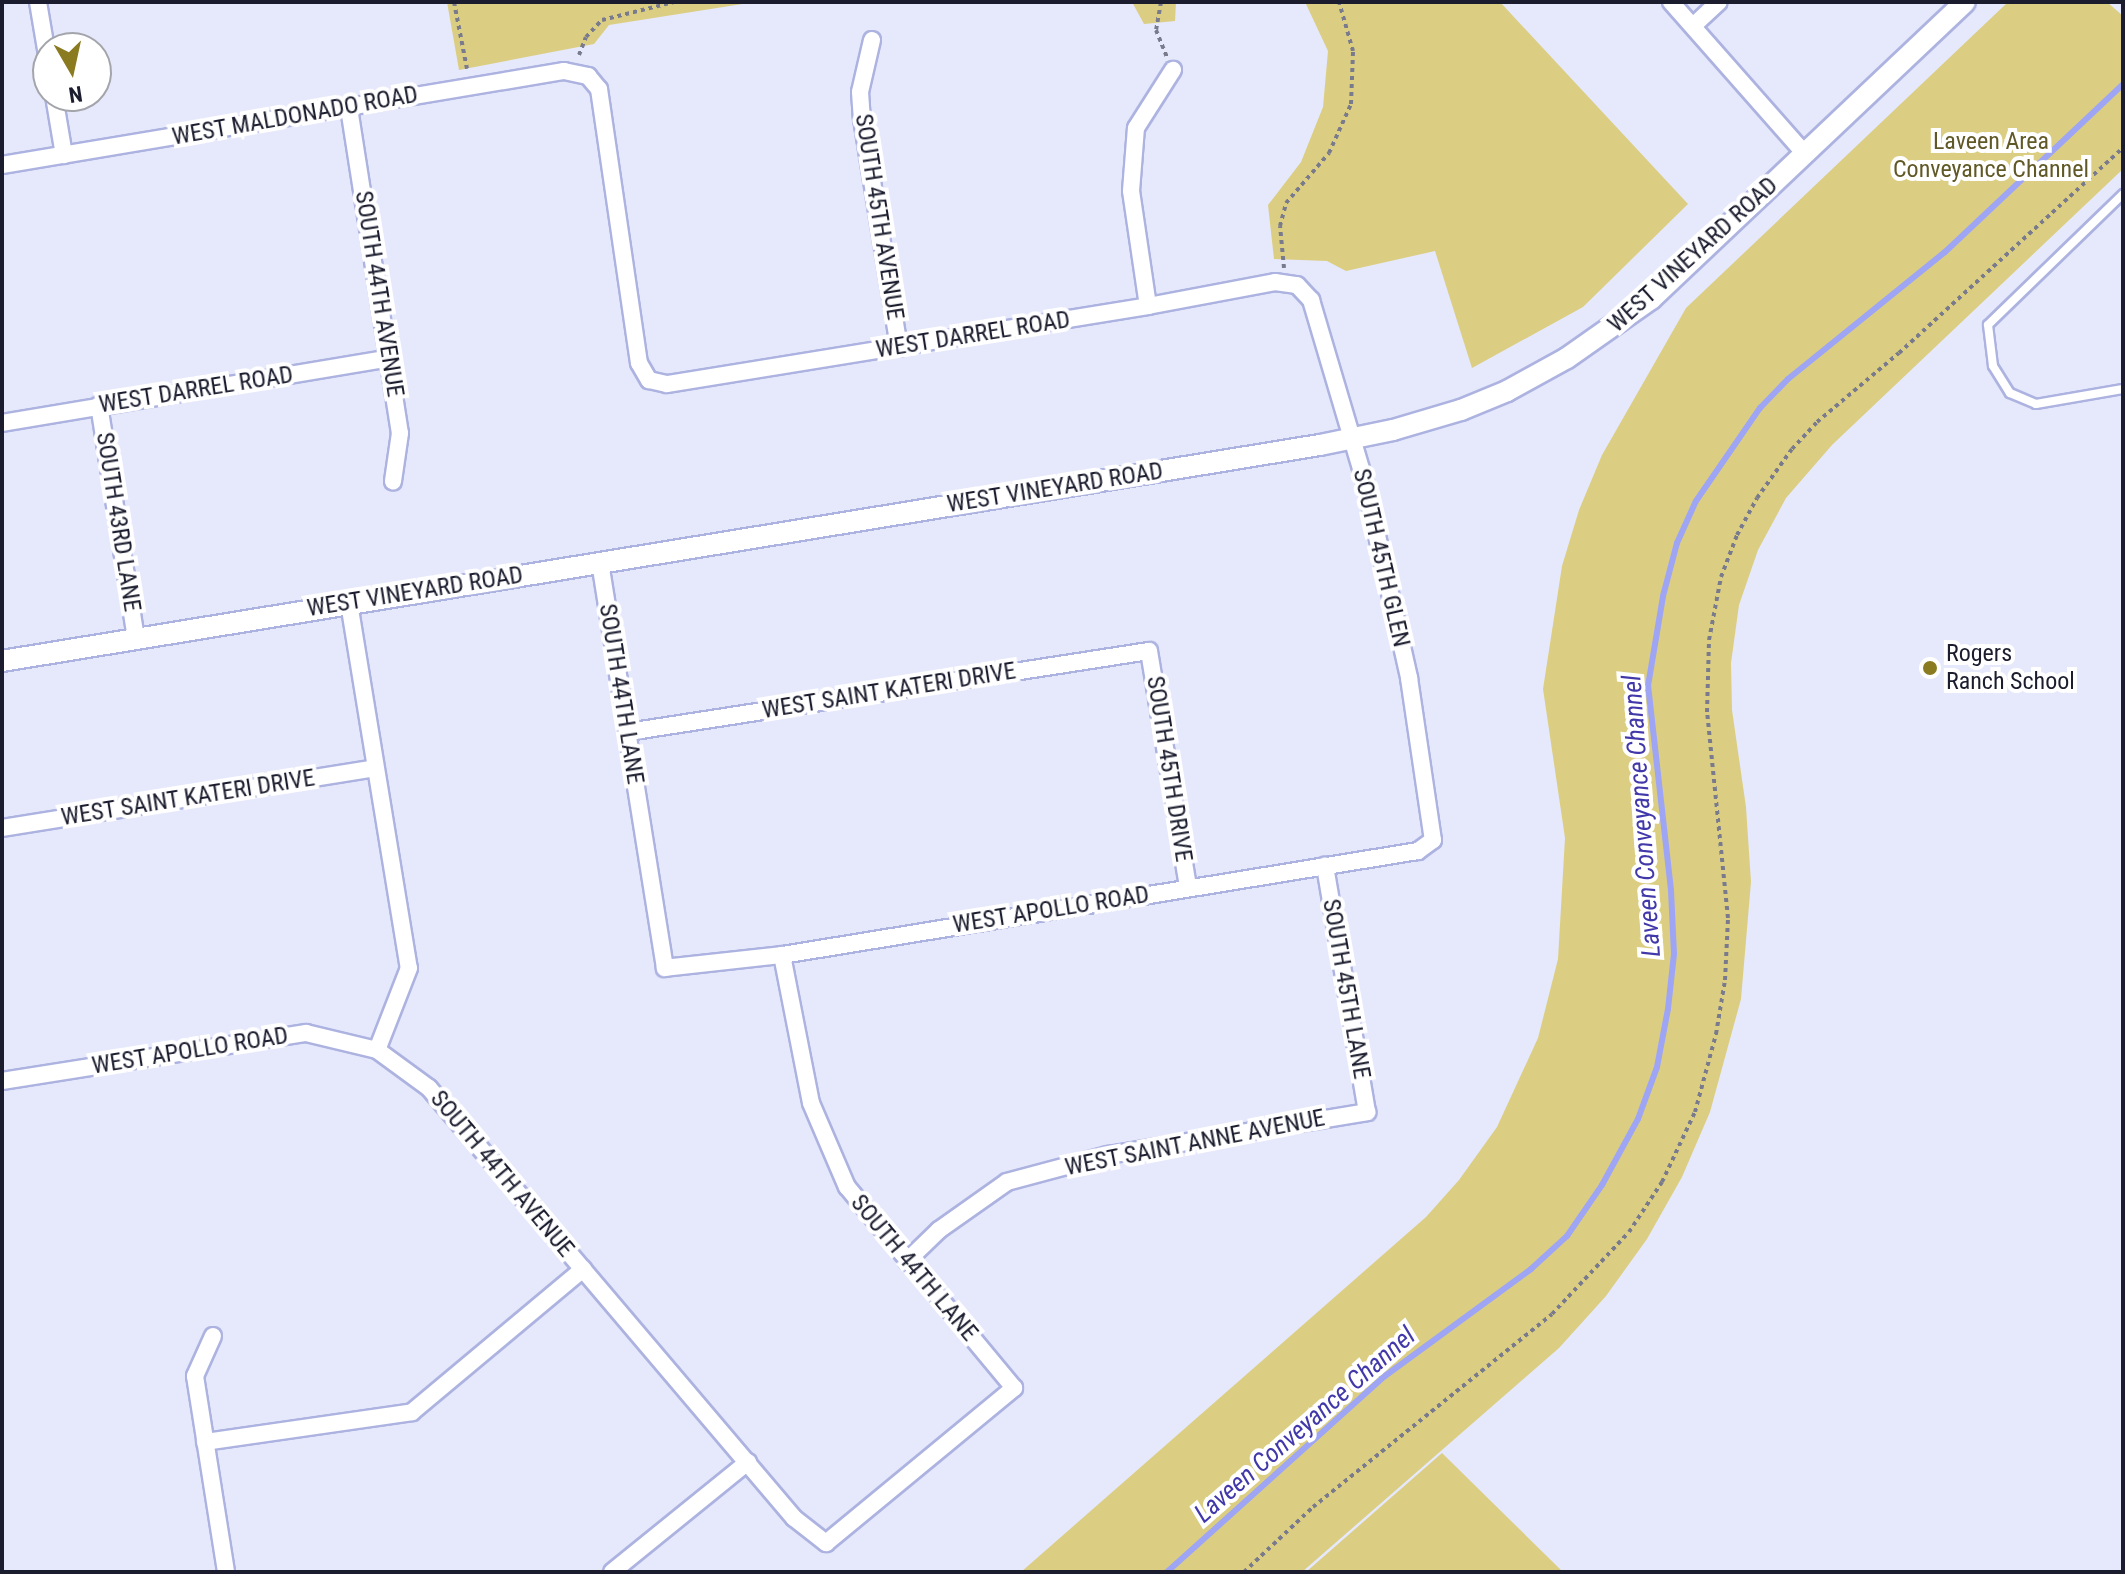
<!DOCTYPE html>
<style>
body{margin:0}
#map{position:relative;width:2125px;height:1574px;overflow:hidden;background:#e6e8fc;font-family:"Roboto Condensed",sans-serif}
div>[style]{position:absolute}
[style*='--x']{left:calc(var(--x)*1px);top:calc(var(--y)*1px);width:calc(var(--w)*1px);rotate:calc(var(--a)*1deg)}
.green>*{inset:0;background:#dbce82}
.stream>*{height:6px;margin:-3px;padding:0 3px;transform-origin:3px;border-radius:3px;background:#9fa5f5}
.path>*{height:4px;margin-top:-2px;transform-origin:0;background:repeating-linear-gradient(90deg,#797b8d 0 4px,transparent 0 8px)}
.roads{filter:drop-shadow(2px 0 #adb3e0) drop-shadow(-2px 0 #adb3e0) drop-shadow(0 2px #adb3e0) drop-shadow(0 -2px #adb3e0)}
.service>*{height:8px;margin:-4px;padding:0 4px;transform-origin:4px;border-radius:4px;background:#fff}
.minor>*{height:16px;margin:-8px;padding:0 8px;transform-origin:8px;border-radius:8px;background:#fff}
.tertiary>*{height:20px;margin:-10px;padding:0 10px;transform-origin:10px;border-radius:10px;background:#fff}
.dots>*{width:22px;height:22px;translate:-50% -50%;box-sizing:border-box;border:4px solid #fff;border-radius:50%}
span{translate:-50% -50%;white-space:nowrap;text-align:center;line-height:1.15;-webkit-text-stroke:8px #fff;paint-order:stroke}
.street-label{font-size:24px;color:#1b1d2e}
.park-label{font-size:24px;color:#605826}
.poi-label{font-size:24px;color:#1b1d2e}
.left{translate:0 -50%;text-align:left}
.water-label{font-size:26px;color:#4138a9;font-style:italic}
.frame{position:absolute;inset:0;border:4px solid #1b1d2e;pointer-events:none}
.north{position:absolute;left:32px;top:32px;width:80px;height:80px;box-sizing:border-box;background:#fff;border:2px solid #a4a5ab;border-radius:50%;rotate:171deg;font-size:22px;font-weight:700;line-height:32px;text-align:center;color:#1b1d2e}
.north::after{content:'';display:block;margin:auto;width:28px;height:36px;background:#8a7b20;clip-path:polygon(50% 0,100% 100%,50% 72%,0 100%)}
</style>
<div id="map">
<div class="green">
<div style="clip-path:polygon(447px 2px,755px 2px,609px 25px,594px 44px,459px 70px)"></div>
<div style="clip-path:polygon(1132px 2px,1176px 2px,1175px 21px,1144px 24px)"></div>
<div style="clip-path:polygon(1305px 2px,1500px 2px,1688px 204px,1583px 307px,1472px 368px,1435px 251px,1346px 271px,1327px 261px,1274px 259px,1268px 205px,1301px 162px,1323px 107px,1328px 51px)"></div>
<div style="clip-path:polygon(2008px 2px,2107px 2px,2123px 16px,2123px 169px,1832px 445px,1786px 498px,1758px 550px,1739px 605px,1731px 663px,1732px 710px,1746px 807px,1751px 882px,1741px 999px,1710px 1112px,1682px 1177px,1647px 1239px,1606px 1296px,1559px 1348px,1302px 1572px,1021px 1572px,1426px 1217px,1459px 1180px,1497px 1127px,1538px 1038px,1558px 959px,1565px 838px,1543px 689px,1562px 566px,1579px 510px,1602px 455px,1686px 308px)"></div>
<div style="clip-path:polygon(1442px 1453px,1563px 1572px,1306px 1572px)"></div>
</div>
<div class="stream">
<div style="--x:1167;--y:1572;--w:293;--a:-42"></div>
<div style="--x:1385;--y:1376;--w:181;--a:-36.2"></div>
<div style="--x:1531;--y:1269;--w:49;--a:-42.5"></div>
<div style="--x:1567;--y:1236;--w:62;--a:-55.5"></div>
<div style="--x:1602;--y:1185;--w:75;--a:-61.4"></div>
<div style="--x:1638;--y:1119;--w:55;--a:-69.9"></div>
<div style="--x:1657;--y:1067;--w:59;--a:-79.3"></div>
<div style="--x:1668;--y:1009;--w:55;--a:-83.8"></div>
<div style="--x:1674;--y:954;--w:64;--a:-92.7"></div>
<div style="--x:1671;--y:890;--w:205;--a:-96.4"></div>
<div style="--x:1648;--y:686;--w:91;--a:-80.5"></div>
<div style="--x:1663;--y:596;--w:55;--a:-75.2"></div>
<div style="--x:1677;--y:543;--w:46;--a:-65.7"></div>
<div style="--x:1696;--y:501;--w:113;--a:-55.5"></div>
<div style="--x:1760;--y:408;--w:40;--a:-46"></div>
<div style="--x:1788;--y:379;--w:202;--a:-39"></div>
<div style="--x:1945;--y:252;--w:245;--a:-43.3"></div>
</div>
<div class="path">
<div style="--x:454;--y:2;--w:68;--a:79"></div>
<div style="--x:1161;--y:2;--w:28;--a:100"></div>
<div style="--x:1156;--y:30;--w:29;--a:68"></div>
<div style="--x:579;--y:55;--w:19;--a:-69"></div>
<div style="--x:586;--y:37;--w:23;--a:-47"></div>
<div style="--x:602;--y:20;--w:74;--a:-14"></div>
<div style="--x:1284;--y:268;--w:42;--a:-95.4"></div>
<div style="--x:1280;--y:226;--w:24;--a:-75"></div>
<div style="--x:1286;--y:203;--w:66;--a:-49.3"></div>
<div style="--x:1329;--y:153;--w:54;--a:-65.8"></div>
<div style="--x:1351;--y:104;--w:53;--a:-87.8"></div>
<div style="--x:1353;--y:51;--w:51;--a:-105.9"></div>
<div style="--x:1244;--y:1572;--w:95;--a:-43.3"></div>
<div style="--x:1313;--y:1507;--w:307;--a:-38.9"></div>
<div style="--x:1552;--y:1314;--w:112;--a:-46.8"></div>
<div style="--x:1629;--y:1232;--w:60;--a:-56.6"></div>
<div style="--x:1662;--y:1182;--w:77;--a:-64.8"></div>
<div style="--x:1695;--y:1112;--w:81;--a:-74.9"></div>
<div style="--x:1716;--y:1034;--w:55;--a:-80.5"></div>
<div style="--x:1725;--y:980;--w:62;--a:-87.2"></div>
<div style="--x:1728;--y:918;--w:207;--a:-95.8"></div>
<div style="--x:1707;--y:712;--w:72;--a:-88.4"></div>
<div style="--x:1709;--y:640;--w:64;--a:-79.2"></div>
<div style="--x:1721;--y:577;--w:45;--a:-69.1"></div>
<div style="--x:1737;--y:535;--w:42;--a:-61.6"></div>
<div style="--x:1757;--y:498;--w:60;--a:-54.5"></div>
<div style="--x:1792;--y:449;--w:37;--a:-47"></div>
<div style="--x:1817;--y:422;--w:107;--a:-40.1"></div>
<div style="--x:1899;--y:353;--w:304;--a:-42.5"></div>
</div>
<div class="roads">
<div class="service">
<div style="--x:2123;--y:194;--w:188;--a:135.9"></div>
<div style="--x:1988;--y:325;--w:41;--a:83"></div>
<div style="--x:1993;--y:366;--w:32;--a:58"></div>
<div style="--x:2010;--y:393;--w:28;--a:23"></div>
<div style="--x:2036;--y:404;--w:88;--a:-9.8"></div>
</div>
<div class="minor">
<div style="--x:38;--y:2;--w:60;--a:80.4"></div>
<div style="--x:1671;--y:2;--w:203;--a:48.6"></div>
<div style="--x:1693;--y:26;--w:35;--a:-43"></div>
<div style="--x:872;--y:40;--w:53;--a:103"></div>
<div style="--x:860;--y:92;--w:27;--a:86"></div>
<div style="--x:862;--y:119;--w:232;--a:80.8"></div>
<div style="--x:54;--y:96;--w:60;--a:80.4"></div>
<div style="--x:349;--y:108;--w:329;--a:81.1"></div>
<div style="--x:400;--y:433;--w:49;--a:98.3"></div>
<div style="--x:2;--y:165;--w:570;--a:-9.5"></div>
<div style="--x:564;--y:71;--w:25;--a:12"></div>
<div style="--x:588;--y:76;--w:17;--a:50"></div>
<div style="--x:599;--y:89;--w:277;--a:81.7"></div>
<div style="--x:639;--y:363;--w:20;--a:60"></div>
<div style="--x:649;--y:380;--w:18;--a:13"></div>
<div style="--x:667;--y:384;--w:487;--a:-9.2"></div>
<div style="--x:1148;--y:306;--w:129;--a:-10.7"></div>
<div style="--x:1275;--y:282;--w:22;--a:8"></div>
<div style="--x:1297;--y:285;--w:21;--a:47"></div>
<div style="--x:1311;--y:300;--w:190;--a:73.5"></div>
<div style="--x:1365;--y:482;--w:201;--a:77.3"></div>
<div style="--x:1409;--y:678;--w:164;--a:81.6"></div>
<div style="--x:1433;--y:840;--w:19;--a:144"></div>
<div style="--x:1418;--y:851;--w:644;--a:170.71"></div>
<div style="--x:782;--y:955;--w:118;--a:173.7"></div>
<div style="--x:665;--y:968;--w:411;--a:-99.1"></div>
<div style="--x:1148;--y:306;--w:116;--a:-98.4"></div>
<div style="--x:1131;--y:191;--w:63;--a:-85.5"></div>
<div style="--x:1136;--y:128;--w:69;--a:-57.5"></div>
<div style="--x:99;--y:405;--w:237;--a:81"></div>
<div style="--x:2;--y:423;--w:393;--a:-9.5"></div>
<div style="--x:349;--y:603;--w:370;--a:80.7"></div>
<div style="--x:409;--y:968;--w:88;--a:111.3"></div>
<div style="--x:628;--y:732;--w:527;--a:-8.84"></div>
<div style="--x:1149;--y:651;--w:239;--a:80.6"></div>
<div style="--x:2;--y:828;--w:378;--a:-9.1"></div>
<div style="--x:2;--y:1081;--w:308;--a:-9"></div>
<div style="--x:306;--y:1033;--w:73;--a:13.5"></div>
<div style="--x:377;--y:1050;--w:64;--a:36.2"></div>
<div style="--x:429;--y:1088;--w:564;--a:49.67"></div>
<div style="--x:794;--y:1518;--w:41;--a:38"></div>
<div style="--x:826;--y:1543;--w:244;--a:-39.5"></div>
<div style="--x:1014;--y:1388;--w:261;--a:-129.7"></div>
<div style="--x:847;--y:1187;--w:91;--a:-113.2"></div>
<div style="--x:811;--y:1103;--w:151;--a:-101.1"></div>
<div style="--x:907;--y:1261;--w:45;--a:-44.1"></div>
<div style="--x:939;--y:1230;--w:83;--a:-35.2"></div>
<div style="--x:1007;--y:1182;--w:105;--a:-15"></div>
<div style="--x:1108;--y:1155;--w:263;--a:-9.4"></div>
<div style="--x:1367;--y:1112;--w:250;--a:-99.7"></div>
<div style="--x:213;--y:1336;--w:44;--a:114.2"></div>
<div style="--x:195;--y:1376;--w:198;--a:81"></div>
<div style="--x:205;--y:1442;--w:209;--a:-8.2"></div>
<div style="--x:412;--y:1412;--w:223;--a:-39.9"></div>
<div style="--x:612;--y:1572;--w:175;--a:-39"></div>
</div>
<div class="tertiary">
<div style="--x:2;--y:661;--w:1336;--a:-9.31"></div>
<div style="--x:1320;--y:445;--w:75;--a:-11.6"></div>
<div style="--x:1393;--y:430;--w:71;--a:-16.4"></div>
<div style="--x:1461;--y:410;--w:50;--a:-22.4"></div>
<div style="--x:1507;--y:391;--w:68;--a:-28.8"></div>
<div style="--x:1567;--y:358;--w:103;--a:-35.1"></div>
<div style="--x:1651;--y:299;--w:432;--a:-43.4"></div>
</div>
</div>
<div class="dots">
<div style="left:1930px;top:668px;background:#8a7b20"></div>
</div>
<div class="street-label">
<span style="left:295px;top:116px;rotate:-10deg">WEST MALDONADO ROAD</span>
<span style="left:879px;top:217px;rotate:81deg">SOUTH 45TH AVENUE</span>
<span style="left:1693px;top:255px;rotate:-42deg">WEST VINEYARD ROAD</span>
<span style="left:379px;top:294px;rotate:81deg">SOUTH 44TH AVENUE</span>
<span style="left:973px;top:335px;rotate:-9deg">WEST DARREL ROAD</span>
<span style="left:196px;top:390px;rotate:-9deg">WEST DARREL ROAD</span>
<span style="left:1055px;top:488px;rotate:-9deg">WEST VINEYARD ROAD</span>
<span style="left:118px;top:522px;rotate:81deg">SOUTH 43RD LANE</span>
<span style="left:1381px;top:558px;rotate:77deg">SOUTH 45TH GLEN</span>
<span style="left:415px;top:592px;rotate:-9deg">WEST VINEYARD ROAD</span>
<span style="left:889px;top:691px;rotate:-9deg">WEST SAINT KATERI DRIVE</span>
<span style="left:621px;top:694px;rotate:81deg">SOUTH 44TH LANE</span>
<span style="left:1169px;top:769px;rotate:81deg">SOUTH 45TH DRIVE</span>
<span style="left:188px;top:798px;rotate:-9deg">WEST SAINT KATERI DRIVE</span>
<span style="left:1051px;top:910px;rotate:-9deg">WEST APOLLO ROAD</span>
<span style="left:1346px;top:989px;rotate:80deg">SOUTH 45TH LANE</span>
<span style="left:190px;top:1051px;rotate:-9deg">WEST APOLLO ROAD</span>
<span style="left:1195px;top:1143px;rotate:-11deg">WEST SAINT ANNE AVENUE</span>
<span style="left:502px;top:1174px;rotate:50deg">SOUTH 44TH AVENUE</span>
<span style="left:914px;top:1268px;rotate:50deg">SOUTH 44TH LANE</span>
</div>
<div class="park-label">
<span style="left:1991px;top:156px">Laveen Area<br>Conveyance Channel</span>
</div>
<div class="poi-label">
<span class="left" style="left:1946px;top:668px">Rogers<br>Ranch School</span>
</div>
<div class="water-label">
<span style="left:1642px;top:816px;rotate:-94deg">Laveen Conveyance Channel</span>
<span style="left:1305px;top:1425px;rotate:-41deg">Laveen Conveyance Channel</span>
</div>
<div class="frame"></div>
<div class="north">N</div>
</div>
